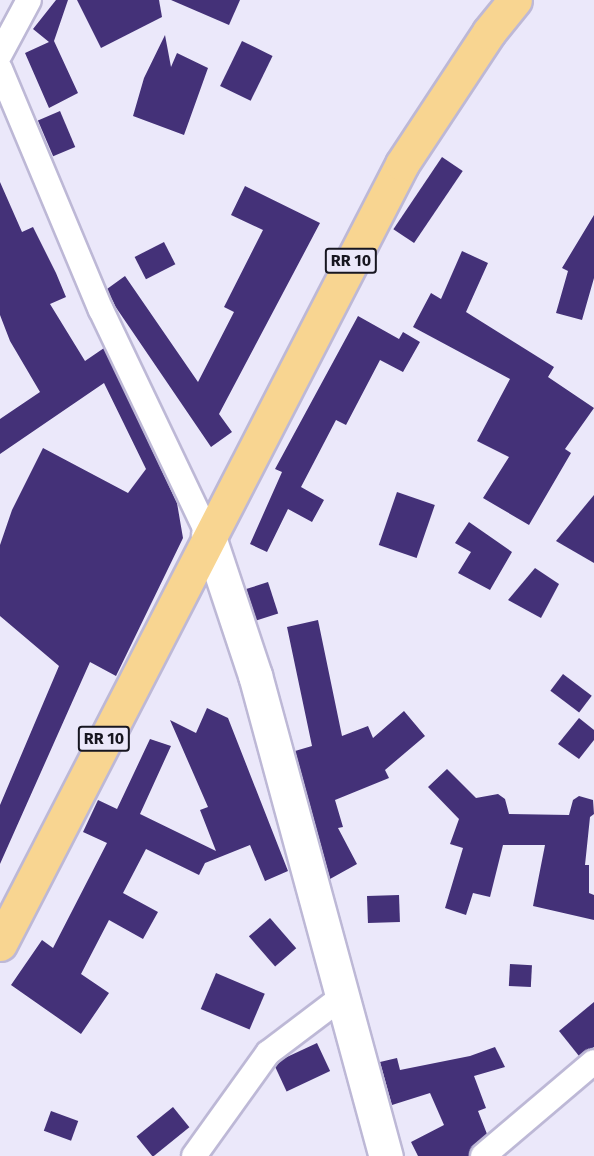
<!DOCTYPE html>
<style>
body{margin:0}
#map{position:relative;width:594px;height:1156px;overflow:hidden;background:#ebe8fa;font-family:"Fira Sans",sans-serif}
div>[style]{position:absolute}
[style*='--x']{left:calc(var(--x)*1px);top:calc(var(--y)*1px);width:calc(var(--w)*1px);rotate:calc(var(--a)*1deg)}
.building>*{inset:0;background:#443178;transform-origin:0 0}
.roads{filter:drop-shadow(2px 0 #bdb8d6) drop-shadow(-2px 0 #bdb8d6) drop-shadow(0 2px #bdb8d6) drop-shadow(0 -2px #bdb8d6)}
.street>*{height:24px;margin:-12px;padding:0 12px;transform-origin:12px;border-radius:12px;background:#fff}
.secondary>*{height:33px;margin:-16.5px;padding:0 16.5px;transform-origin:16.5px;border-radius:16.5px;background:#fff}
.primary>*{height:33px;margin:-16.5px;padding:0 16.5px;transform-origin:16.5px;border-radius:16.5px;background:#f8d591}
span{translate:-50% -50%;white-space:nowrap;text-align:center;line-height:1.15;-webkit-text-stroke:6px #ebe8fa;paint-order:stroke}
.shield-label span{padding:2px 4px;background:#ebe8fa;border:2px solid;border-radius:4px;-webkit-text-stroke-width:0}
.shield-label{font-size:16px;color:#171620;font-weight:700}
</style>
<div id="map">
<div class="building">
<div style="clip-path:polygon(56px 0,68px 0,54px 41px,78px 93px,49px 108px,25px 53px,49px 42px,33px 29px)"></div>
<div style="clip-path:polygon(77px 0,159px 0,162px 17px,101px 48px)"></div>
<div style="clip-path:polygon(171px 0,240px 0,229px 25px)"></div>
<div style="clip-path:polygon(165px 35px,171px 67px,177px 53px,208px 68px,184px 135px,133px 116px,144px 78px)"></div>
<div style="left:242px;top:41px;width:34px;height:50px;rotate:26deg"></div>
<div style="left:60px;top:111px;width:39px;height:24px;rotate:67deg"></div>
<div style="left:442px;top:157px;width:25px;height:87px;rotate:34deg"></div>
<div style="clip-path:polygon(0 182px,22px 232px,33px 227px,56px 273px,66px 297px,50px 304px,85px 361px,104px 348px,177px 503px,183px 538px,116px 676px,90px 662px,0 864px,0 805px,59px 666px,0 616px,0 545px,12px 510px,43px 448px,128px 493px,146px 469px,104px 383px,0 454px,0 419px,40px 392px,10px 341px,0 315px)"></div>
<div style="clip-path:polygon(245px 186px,320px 223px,219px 414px,232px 432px,211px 447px,115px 306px,107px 289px,125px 276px,198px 382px,234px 312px,224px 307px,263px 230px,231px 215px)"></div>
<div style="clip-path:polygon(594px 215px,594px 278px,582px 320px,556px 313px,568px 271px,562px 268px)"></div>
<div style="left:164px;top:242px;width:25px;height:33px;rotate:63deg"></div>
<div style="clip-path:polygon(462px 251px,488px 263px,466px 312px,554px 367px,548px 377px,594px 408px,565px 449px,571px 453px,529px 525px,483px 498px,509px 457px,477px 441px,510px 379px,413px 327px,431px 293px,441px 299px)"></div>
<div style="clip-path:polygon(358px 316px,399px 339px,403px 332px,420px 342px,403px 372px,380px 360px,346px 425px,336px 420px,301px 487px,324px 500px,312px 522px,288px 509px,267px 552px,250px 544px,282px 472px,275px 469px)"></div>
<div style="left:397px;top:492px;width:40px;height:56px;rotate:19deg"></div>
<div style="clip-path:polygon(594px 495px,594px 563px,556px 541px)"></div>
<div style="clip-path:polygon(469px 522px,512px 552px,490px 590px,458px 573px,471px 552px,455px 543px)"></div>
<div style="clip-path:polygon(535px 568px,559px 584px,541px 618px,508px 600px)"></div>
<div style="left:268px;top:582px;width:33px;height:23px;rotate:72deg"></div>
<div style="clip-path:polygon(318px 620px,342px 736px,368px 726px,373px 738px,404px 711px,425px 736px,385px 770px,389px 778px,335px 800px,343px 827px,338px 828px,357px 864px,330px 879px,295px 751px,312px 746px,287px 627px)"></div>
<div style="left:563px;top:674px;width:36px;height:21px;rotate:37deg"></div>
<div style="clip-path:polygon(207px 708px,228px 718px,288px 871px,265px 881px,250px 845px,205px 863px,199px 875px,146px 849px,123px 893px,158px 912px,143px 939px,109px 920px,81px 974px,109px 993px,81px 1034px,11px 985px,42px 940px,53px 948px,107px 843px,83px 832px,98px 800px,117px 809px,150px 739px,171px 746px,140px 814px,216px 851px,200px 810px,208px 807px,170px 720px,196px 733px)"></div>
<div style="clip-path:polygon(579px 718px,594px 730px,594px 740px,579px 759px,558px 744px)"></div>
<div style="clip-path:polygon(447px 769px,476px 798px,498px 794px,505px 799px,509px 814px,569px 815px,573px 800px,579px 796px,593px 800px,594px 814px,590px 817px,585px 865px,589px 865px,589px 893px,594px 895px,594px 920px,533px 906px,545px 845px,503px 845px,490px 897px,473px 893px,466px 915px,445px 908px,463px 848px,450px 844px,459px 819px,428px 787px)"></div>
<div style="left:399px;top:895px;width:27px;height:32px;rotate:88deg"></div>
<div style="left:270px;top:918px;width:40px;height:28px;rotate:49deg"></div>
<div style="left:510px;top:964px;width:22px;height:22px;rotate:3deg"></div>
<div style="left:216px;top:973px;width:53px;height:39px;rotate:23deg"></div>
<div style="clip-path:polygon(594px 1002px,594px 1047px,579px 1056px,559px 1031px)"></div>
<div style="left:317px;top:1043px;width:31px;height:48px;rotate:65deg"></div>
<div style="clip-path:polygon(495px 1047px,505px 1067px,474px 1076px,486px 1108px,478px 1111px,487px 1134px,473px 1146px,469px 1156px,418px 1156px,411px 1142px,444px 1125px,430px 1093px,392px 1105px,380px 1062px,397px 1058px,400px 1070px,470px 1056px)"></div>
<div style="left:173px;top:1107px;width:26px;height:47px;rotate:51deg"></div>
<div style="left:51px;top:1111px;width:29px;height:21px;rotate:20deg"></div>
</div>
<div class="roads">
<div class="street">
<div style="--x:0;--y:54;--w:61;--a:-61.8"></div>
<div style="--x:0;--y:69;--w:261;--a:67.3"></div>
<div style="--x:101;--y:310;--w:248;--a:64.5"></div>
<div style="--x:194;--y:1156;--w:127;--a:-54.3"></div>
<div style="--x:268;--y:1053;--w:93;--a:-37.1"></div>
<div style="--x:483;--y:1156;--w:145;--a:-40.3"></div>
</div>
<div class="secondary">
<div style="--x:208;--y:534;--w:149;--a:71.6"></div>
<div style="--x:255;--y:675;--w:499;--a:74.8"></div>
</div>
<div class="primary">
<div style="--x:0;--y:944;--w:877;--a:-62.73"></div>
<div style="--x:402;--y:164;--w:158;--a:-56.6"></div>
<div style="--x:489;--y:32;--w:41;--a:-50.9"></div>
</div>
</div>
<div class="shield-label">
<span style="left:351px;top:261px">RR 10</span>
<span style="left:104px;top:739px">RR 10</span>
</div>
</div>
